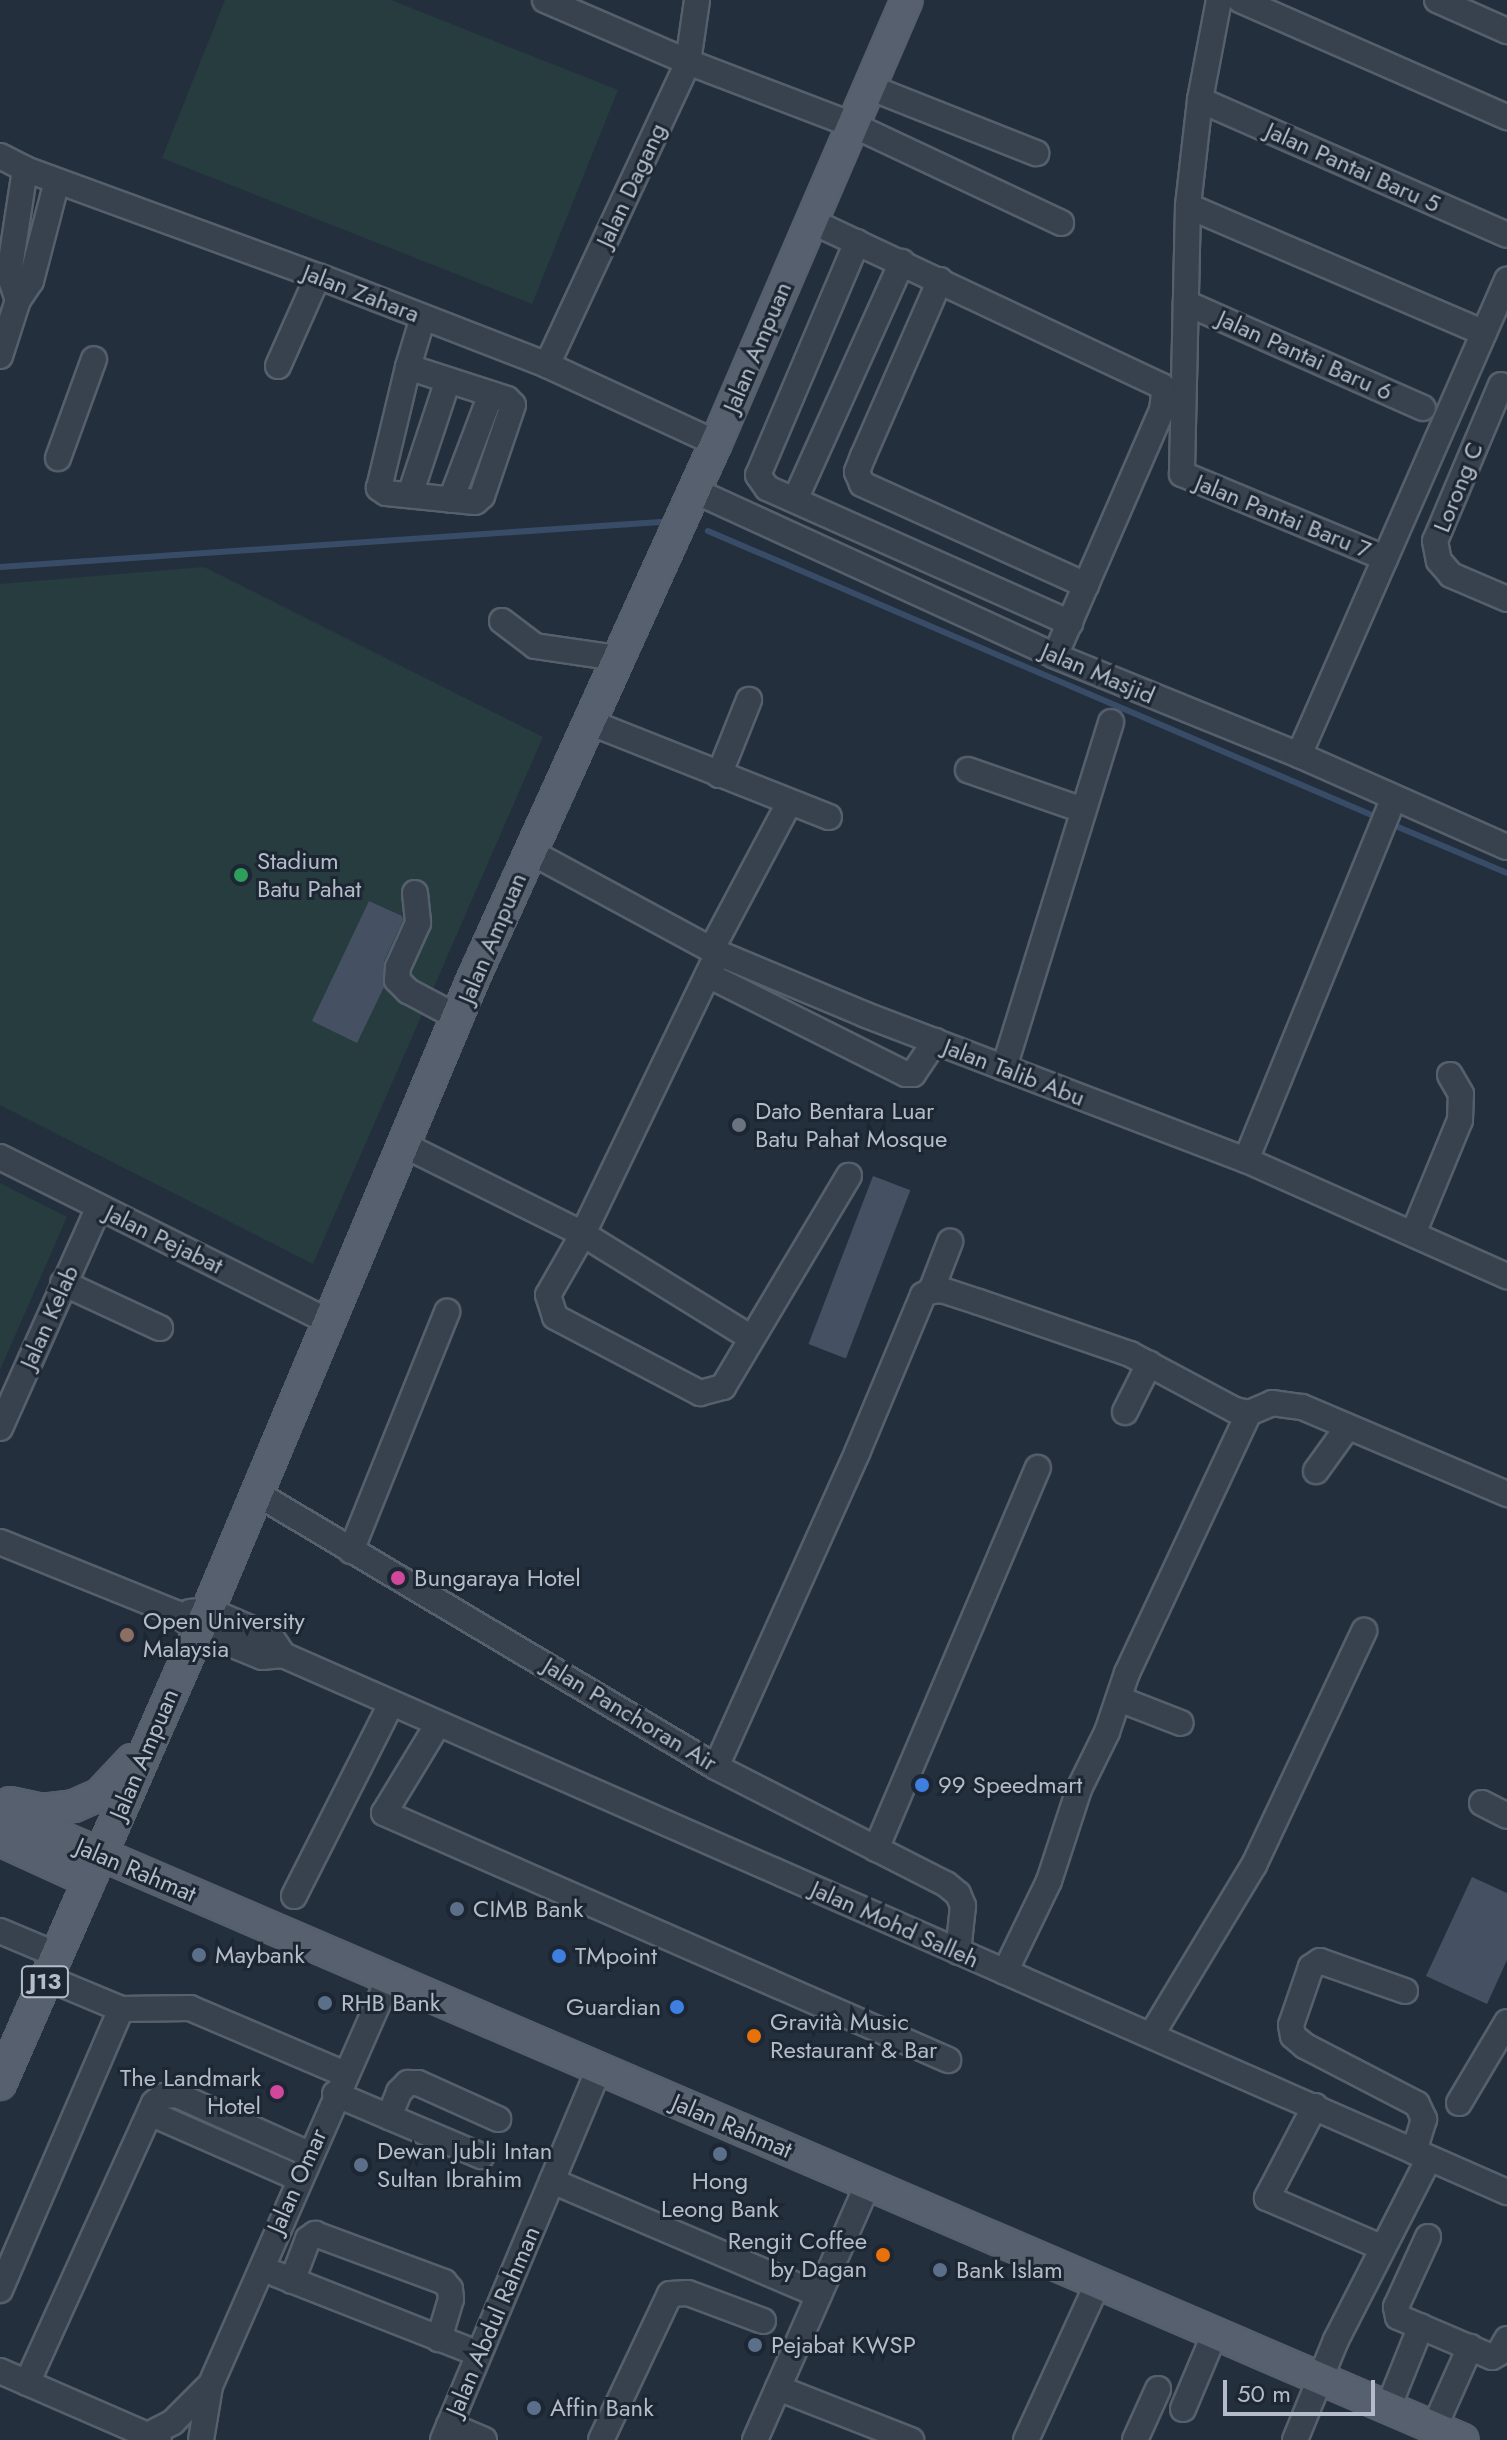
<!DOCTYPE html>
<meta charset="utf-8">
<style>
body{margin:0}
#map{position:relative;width:1507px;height:2440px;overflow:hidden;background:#242f3e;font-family:Jost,sans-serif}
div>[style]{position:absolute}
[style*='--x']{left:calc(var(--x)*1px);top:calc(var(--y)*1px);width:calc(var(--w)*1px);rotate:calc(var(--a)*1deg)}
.green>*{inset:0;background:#263c3f}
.stream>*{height:6px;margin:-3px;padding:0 3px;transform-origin:3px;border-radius:3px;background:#394c67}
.building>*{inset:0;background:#455162;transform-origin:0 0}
.roads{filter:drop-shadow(2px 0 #565f6c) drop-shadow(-2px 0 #565f6c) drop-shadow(0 2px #565f6c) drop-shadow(0 -2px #565f6c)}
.minor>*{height:24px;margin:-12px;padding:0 12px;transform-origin:12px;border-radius:12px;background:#38414e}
.major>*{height:30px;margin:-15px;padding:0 15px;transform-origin:15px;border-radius:15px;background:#56606e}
.dots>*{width:22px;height:22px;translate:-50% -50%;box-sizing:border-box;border:4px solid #1d2633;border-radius:50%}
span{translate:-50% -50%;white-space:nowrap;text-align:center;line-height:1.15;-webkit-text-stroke:6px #1d2633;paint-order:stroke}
.shield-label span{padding:2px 6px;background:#1d2633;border:2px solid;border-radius:6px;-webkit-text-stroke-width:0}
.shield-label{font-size:22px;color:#b4bcc9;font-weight:700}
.street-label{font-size:24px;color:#b4bcc9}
.poi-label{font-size:24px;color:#b4bcc9}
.left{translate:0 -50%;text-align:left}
.right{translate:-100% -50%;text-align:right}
.scale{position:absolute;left:1223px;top:2380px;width:152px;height:36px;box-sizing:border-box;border:4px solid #b4bcc9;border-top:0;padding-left:10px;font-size:24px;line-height:28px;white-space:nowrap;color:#b4bcc9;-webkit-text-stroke:6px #1d2633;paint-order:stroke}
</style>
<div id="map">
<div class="green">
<div style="clip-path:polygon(225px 0,391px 0,618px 90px,532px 304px,162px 158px)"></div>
<div style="clip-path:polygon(204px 567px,543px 737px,313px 1264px,0 1105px,0 584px)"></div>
<div style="clip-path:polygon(0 1183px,67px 1217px,0 1370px)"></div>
</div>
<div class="stream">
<div style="--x:708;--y:531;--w:732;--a:23.17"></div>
<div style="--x:0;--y:567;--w:662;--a:-3.9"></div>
<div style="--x:1391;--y:824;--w:126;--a:22.9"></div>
</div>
<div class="building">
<div style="clip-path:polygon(369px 901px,402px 916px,403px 920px,384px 961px,384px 987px,357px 1043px,312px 1021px)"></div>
<div style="left:873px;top:1176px;width:40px;height:180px;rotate:21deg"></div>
<div style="clip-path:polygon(1472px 1877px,1507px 1893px,1507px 1960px,1487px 2004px,1426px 1976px)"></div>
</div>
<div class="roads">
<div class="minor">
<div style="--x:545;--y:0;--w:156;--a:23.4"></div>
<div style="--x:688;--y:62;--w:177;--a:20.9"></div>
<div style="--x:853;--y:125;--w:230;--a:25.2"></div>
<div style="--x:1219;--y:0;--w:102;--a:100.8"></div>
<div style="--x:1200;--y:100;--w:107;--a:96.5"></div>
<div style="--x:1188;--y:206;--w:268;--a:91.3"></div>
<div style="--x:1182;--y:474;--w:220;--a:22.5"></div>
<div style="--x:1240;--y:0;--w:292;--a:23.7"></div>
<div style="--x:1437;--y:0;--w:77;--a:23.9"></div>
<div style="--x:869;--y:87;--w:180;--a:21.6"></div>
<div style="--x:1200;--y:100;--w:335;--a:23.7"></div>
<div style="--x:0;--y:156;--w:28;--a:27"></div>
<div style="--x:25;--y:169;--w:312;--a:20.1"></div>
<div style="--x:318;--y:276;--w:246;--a:21.2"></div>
<div style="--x:547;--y:365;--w:186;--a:24.8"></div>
<div style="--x:1188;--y:206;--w:322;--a:23.2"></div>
<div style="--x:811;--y:221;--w:388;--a:25.2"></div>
<div style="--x:1162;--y:386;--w:8;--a:76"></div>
<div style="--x:1164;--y:394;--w:16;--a:97"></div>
<div style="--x:1162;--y:410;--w:268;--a:113.5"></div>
<div style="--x:857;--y:242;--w:253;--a:113"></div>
<div style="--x:758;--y:475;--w:16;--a:55"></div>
<div style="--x:767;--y:488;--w:332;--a:24"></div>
<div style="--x:940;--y:280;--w:192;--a:113.6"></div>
<div style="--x:863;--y:456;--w:17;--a:111"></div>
<div style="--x:857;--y:472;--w:13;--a:67"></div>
<div style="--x:862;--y:484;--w:246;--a:24.3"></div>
<div style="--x:18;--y:300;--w:28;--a:-109"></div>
<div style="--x:9;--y:274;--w:106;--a:-81.3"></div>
<div style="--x:1186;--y:303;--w:259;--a:23.9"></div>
<div style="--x:0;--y:356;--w:59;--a:-72.2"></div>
<div style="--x:18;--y:300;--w:23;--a:-56"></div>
<div style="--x:31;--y:281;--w:103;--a:-75.4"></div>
<div style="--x:547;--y:365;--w:334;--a:-65"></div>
<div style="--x:688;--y:62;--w:63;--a:-81.7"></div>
<div style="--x:278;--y:366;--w:98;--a:-66"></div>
<div style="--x:408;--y:367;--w:104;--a:17.9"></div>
<div style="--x:507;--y:399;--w:8;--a:45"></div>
<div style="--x:513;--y:405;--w:96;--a:108.8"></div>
<div style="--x:482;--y:496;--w:9;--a:139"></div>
<div style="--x:475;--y:502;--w:89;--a:-174.2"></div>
<div style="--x:386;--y:493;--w:9;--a:-144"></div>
<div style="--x:379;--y:488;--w:124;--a:-76.5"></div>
<div style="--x:408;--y:367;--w:52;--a:-73.3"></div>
<div style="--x:1501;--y:385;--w:169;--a:112.9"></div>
<div style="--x:1435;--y:541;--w:20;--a:79"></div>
<div style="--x:1439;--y:561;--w:18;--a:49"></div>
<div style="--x:1451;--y:575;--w:61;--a:23.2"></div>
<div style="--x:58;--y:458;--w:105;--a:-70"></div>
<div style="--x:693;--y:490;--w:398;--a:24.6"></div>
<div style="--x:1055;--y:656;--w:263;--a:22.1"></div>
<div style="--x:1299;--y:755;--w:227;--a:23.9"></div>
<div style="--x:410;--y:495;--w:121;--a:-71.7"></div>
<div style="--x:451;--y:500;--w:113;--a:-69.3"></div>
<div style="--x:795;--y:500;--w:261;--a:-65.8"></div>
<div style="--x:502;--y:621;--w:41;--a:37.1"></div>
<div style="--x:535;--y:646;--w:82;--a:8.4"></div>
<div style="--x:589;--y:722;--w:258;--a:21.6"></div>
<div style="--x:1299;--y:755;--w:519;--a:-66.35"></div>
<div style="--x:968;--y:770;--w:122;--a:19.2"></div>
<div style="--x:719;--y:775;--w:81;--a:-68.2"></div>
<div style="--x:529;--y:851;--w:215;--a:28.4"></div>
<div style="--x:718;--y:953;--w:160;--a:22.7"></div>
<div style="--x:866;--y:1015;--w:407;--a:20.9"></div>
<div style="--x:1246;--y:1160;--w:286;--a:24"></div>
<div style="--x:415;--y:893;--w:30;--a:84"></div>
<div style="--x:418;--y:923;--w:48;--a:114.4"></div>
<div style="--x:398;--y:967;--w:13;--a:94"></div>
<div style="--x:397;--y:980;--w:16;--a:45"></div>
<div style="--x:408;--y:991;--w:55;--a:28"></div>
<div style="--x:711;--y:950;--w:166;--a:-62"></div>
<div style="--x:718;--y:953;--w:312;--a:115.7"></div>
<div style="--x:583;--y:1234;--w:70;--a:119.8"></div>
<div style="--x:548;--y:1295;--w:23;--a:72"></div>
<div style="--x:555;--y:1317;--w:164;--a:27.7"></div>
<div style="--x:700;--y:1393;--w:24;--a:-15"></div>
<div style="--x:723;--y:1387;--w:246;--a:-59.2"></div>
<div style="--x:708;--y:975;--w:221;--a:26.6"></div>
<div style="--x:906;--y:1074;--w:7;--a:0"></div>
<div style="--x:913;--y:1074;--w:40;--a:-56"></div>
<div style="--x:1004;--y:1068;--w:362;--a:-72.8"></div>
<div style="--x:402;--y:1144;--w:202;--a:26.4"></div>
<div style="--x:583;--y:1234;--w:196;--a:31.7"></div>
<div style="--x:0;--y:1157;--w:367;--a:26.6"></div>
<div style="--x:1246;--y:1160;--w:391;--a:-67.8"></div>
<div style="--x:1413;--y:1234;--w:123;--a:-67.6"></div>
<div style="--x:1460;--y:1120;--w:26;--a:-88"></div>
<div style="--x:1461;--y:1094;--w:22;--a:-120"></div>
<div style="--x:63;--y:1283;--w:107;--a:24.9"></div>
<div style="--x:931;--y:1291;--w:53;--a:-68.8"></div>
<div style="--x:1125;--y:1412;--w:54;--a:-63.4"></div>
<div style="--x:0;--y:1428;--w:242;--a:-65.9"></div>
<div style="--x:1316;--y:1471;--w:53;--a:-54.2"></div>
<div style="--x:256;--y:1493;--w:535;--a:30.78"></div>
<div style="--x:716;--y:1767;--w:258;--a:27"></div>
<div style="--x:946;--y:1884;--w:16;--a:40"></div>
<div style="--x:958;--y:1894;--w:13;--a:67"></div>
<div style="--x:963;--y:1906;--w:46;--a:96.2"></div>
<div style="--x:0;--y:1542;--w:190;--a:22"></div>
<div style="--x:176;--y:1613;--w:28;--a:39"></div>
<div style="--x:198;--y:1631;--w:69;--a:22.1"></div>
<div style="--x:262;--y:1657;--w:21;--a:-5"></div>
<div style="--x:283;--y:1655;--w:1337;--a:23.69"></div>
<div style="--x:351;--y:1551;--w:258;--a:-68.1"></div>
<div style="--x:190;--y:1612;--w:18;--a:-6"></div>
<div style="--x:208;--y:1610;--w:69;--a:23.2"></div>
<div style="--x:271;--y:1637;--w:22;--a:56"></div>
<div style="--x:1119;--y:1699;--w:66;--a:21.2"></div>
<div style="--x:438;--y:1724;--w:104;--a:121.2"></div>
<div style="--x:384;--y:1813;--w:616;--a:23.65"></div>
<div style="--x:716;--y:1767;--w:344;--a:-65.8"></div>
<div style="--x:857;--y:1453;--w:171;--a:-67.3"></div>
<div style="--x:923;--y:1295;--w:9;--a:-27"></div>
<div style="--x:931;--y:1291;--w:11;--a:-5"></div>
<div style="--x:942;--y:1290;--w:39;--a:18"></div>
<div style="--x:979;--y:1302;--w:160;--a:19"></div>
<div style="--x:1130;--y:1354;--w:119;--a:28.1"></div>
<div style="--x:1235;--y:1410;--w:14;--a:12"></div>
<div style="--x:1249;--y:1413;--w:25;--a:-23"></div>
<div style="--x:1272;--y:1403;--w:30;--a:8"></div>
<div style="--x:1302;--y:1407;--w:223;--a:23"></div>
<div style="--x:1482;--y:1803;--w:28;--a:27"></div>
<div style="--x:876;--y:1849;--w:414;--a:-67"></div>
<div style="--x:294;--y:1896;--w:215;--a:-63.2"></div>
<div style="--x:0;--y:1931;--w:62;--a:22.8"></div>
<div style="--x:1005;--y:1972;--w:101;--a:-64.2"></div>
<div style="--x:1049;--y:1881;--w:97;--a:-71.9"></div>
<div style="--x:1079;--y:1789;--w:64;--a:-63.8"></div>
<div style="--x:1107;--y:1732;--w:62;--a:-71.3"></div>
<div style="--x:1127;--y:1673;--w:287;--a:-64.9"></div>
<div style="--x:47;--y:1978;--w:80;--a:22.7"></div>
<div style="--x:1405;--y:1991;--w:90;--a:-160.6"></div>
<div style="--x:1320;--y:1961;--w:11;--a:146"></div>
<div style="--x:1311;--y:1967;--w:61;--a:109"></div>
<div style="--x:1291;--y:2025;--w:11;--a:80"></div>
<div style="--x:1293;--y:2036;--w:16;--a:40"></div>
<div style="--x:1305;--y:2046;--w:126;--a:27.4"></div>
<div style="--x:1417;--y:2104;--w:17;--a:65"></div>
<div style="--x:1424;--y:2119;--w:34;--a:107"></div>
<div style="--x:1152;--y:2034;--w:197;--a:-58.9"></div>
<div style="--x:1254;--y:1865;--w:259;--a:-64.8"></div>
<div style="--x:335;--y:2094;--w:159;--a:23"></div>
<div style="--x:1459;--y:2103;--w:94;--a:-59.3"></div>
<div style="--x:1315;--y:2106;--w:104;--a:117.6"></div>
<div style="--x:1267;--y:2198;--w:124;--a:23.3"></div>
<div style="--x:150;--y:2113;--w:162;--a:23.7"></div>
<div style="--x:389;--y:2117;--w:27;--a:-68"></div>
<div style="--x:399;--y:2092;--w:13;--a:-45"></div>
<div style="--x:408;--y:2083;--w:10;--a:0"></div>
<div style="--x:418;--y:2083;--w:88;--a:24.2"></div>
<div style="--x:552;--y:2181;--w:290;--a:23.1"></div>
<div style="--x:1428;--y:2237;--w:77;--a:114.6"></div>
<div style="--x:1396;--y:2307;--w:10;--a:79"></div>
<div style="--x:1398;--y:2317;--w:102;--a:23.1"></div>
<div style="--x:1492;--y:2357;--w:8;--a:-30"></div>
<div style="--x:1499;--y:2353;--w:16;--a:-60"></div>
<div style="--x:276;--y:2274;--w:218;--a:21.5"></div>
<div style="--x:292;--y:2281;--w:45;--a:-69.1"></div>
<div style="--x:308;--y:2239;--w:9;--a:-36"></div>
<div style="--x:315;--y:2234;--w:138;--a:20.4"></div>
<div style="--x:444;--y:2282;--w:9;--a:49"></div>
<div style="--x:450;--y:2289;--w:10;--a:84"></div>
<div style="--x:451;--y:2299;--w:42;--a:106.7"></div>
<div style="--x:0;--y:2290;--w:306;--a:-66.7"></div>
<div style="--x:121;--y:2009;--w:69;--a:-0.8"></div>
<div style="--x:190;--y:2008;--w:168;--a:23.1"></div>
<div style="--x:0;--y:2371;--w:173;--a:23.5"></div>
<div style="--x:27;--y:2383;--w:307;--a:-65.6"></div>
<div style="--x:154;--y:2103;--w:11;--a:-38"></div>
<div style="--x:163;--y:2096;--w:14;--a:-4"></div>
<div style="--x:177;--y:2095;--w:145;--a:24.1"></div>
<div style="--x:778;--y:2388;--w:143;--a:21.4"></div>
<div style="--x:1388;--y:2408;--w:88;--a:-68.1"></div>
<div style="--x:1183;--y:2409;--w:82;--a:-67.2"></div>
<div style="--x:449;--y:2425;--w:38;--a:23"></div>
<div style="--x:1434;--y:2428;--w:89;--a:-66"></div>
<div style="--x:147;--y:2440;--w:5;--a:-79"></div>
<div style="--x:148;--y:2435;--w:28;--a:-27"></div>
<div style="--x:173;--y:2422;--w:49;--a:-45"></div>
<div style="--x:201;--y:2440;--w:55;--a:-80.5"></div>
<div style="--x:210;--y:2386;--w:446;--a:-66.3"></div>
<div style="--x:443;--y:2440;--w:402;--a:-67.2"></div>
<div style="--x:601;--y:2440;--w:161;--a:-64.7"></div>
<div style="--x:670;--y:2294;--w:18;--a:-3"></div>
<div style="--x:688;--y:2293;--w:80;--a:20.5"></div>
<div style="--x:755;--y:2440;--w:280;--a:-66.2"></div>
<div style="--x:1026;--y:2440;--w:173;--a:-65.4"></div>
<div style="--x:1135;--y:2440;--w:56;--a:-65.7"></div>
<div style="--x:1295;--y:2440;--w:108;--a:-67.7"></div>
<div style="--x:1336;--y:2340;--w:204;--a:-62.9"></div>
</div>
<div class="major">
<div style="--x:10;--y:1803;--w:33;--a:12"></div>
<div style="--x:42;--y:1810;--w:32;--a:-7"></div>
<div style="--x:74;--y:1806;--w:27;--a:-24"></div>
<div style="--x:99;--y:1795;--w:48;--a:-46.7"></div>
<div style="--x:0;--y:1811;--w:1592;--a:23.26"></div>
<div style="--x:0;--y:1840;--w:98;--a:24.7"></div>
<div style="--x:0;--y:2084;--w:518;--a:-66.31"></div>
<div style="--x:208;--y:1610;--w:684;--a:-67.22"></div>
<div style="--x:473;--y:979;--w:589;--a:-65.61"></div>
<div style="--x:716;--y:443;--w:482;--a:-66.7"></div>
</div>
</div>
<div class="dots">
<div style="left:241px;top:875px;background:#2e9e5b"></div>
<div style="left:739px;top:1125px;background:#6b7280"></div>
<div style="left:398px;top:1578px;background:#d1479c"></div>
<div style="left:127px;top:1635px;background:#8d6e63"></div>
<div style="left:922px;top:1785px;background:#3f7fe0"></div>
<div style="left:457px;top:1909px;background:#5c6f8a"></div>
<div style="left:199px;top:1955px;background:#5c6f8a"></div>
<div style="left:559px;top:1956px;background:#3f7fe0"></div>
<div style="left:325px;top:2003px;background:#5c6f8a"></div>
<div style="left:677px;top:2007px;background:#3f7fe0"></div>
<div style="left:754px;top:2036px;background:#e8710a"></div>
<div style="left:277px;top:2092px;background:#d1479c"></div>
<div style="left:720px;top:2154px;background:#5c6f8a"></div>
<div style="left:361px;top:2165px;background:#5c6f8a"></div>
<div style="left:883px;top:2255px;background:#e8710a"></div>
<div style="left:940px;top:2270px;background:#5c6f8a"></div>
<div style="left:755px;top:2345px;background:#5c6f8a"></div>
<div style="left:534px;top:2408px;background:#5c6f8a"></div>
</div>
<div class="shield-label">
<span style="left:45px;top:1982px">J13</span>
</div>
<div class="street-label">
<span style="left:1353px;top:167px;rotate:24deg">Jalan Pantai Baru 5</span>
<span style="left:631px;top:185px;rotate:-65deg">Jalan Dagang</span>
<span style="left:361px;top:293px;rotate:21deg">Jalan Zahara</span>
<span style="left:757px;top:347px;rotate:-67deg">Jalan Ampuan</span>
<span style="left:1305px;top:355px;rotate:24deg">Jalan Pantai Baru 6</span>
<span style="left:1458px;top:487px;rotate:-68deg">Lorong C</span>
<span style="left:1283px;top:516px;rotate:22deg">Jalan Pantai Baru 7</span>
<span style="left:1098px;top:673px;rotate:23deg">Jalan Masjid</span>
<span style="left:492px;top:938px;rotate:-67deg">Jalan Ampuan</span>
<span style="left:1014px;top:1072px;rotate:21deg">Jalan Talib Abu</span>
<span style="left:164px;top:1239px;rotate:26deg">Jalan Pejabat</span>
<span style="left:49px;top:1317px;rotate:-66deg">Jalan Kelab</span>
<span style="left:630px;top:1714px;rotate:31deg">Jalan Panchoran Air</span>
<span style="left:144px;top:1754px;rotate:-67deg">Jalan Ampuan</span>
<span style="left:136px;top:1870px;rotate:23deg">Jalan Rahmat</span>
<span style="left:895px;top:1924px;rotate:24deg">Jalan Mohd Salleh</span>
<span style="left:732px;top:2126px;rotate:23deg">Jalan Rahmat</span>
<span style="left:297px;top:2181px;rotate:-66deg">Jalan Omar</span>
<span style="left:493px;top:2321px;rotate:-67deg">Jalan Abdul Rahman</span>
</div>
<div class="poi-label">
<span class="left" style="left:257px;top:875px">Stadium<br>Batu Pahat</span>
<span class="left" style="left:755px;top:1125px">Dato Bentara Luar<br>Batu Pahat Mosque</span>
<span class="left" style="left:414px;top:1578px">Bungaraya Hotel</span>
<span class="left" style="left:143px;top:1635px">Open University<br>Malaysia</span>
<span class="left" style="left:938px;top:1785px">99 Speedmart</span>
<span class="left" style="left:473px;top:1909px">CIMB Bank</span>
<span class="left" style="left:215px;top:1955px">Maybank</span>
<span class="left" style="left:575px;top:1956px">TMpoint</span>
<span class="left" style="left:341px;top:2003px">RHB Bank</span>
<span class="right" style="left:661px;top:2007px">Guardian</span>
<span class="left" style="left:770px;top:2036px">Gravità Music<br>Restaurant &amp; Bar</span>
<span class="right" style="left:261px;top:2092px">The Landmark<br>Hotel</span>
<span class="left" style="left:377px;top:2165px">Dewan Jubli Intan<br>Sultan Ibrahim</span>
<span style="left:720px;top:2195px">Hong<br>Leong Bank</span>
<span class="right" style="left:867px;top:2255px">Rengit Coffee<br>by Dagan</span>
<span class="left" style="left:956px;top:2270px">Bank Islam</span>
<span class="left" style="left:771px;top:2345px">Pejabat KWSP</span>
<span class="left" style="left:550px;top:2408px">Affin Bank</span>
</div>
<div class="scale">50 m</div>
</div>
